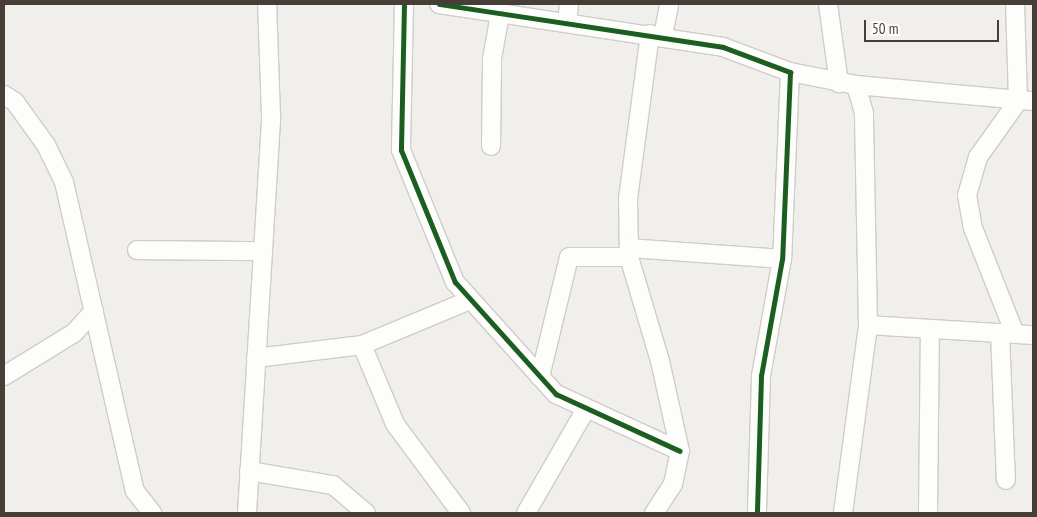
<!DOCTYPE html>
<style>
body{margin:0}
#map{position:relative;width:1037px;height:517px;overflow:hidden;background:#f1efec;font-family:"PT Sans Narrow",sans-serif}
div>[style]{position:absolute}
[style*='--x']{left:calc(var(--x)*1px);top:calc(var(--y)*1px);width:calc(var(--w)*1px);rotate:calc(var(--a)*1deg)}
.roads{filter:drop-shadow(1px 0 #cfccc9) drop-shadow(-1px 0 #cfccc9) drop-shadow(0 1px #cfccc9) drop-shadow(0 -1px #cfccc9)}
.street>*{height:18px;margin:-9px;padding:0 9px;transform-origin:9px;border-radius:9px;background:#fdfdfc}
.cycleway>*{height:5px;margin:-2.5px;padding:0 2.5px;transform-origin:2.5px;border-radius:2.5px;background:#1b5e20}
span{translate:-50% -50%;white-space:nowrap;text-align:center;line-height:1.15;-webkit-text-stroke:4px #fff;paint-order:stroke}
.frame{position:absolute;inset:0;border:5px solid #473f37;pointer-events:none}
.scale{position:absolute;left:864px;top:20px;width:135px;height:22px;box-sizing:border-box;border:2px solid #473f37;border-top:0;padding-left:6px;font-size:15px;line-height:18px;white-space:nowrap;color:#473f37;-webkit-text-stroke:4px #fff;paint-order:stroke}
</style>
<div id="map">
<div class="roads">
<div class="street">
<div style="--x:404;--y:4;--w:146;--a:91.2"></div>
<div style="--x:401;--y:150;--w:143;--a:67.8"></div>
<div style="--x:455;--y:282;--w:151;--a:48"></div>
<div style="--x:556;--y:394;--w:136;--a:24.7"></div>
<div style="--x:439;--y:4;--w:287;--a:8.6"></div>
<div style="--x:723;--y:47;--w:72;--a:20.5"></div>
<div style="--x:790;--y:72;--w:187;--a:92.4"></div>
<div style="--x:782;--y:259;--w:119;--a:100.2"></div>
<div style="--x:761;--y:376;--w:137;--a:91.7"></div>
<div style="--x:828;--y:4;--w:80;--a:82.1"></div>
<div style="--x:1015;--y:4;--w:97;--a:88.2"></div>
<div style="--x:1018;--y:101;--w:69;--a:125.5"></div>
<div style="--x:978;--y:157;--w:40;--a:106"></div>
<div style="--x:967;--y:195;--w:34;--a:80"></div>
<div style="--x:973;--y:228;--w:114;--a:68.4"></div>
<div style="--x:567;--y:23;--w:19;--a:-84"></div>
<div style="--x:650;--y:34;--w:166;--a:97.6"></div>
<div style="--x:628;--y:199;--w:58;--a:89"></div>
<div style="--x:629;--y:257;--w:109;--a:73.4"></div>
<div style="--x:660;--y:361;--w:92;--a:77.5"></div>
<div style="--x:680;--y:451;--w:34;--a:102"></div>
<div style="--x:673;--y:484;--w:35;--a:123"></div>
<div style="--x:663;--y:36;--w:33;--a:-79"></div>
<div style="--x:790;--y:72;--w:67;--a:11.1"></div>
<div style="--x:856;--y:85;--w:178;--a:5.2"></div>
<div style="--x:4;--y:95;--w:13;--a:32"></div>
<div style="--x:15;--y:102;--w:53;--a:54.2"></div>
<div style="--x:46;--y:145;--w:41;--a:64.1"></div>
<div style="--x:64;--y:182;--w:317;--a:77.1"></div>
<div style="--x:135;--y:491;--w:28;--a:52"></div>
<div style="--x:491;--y:146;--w:87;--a:-89.3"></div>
<div style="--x:492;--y:59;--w:46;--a:-79.9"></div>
<div style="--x:629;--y:248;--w:153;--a:4.1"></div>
<div style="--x:137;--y:250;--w:126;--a:0.5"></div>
<div style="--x:868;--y:325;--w:165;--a:3.5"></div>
<div style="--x:1000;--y:333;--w:147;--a:87.7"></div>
<div style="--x:362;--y:345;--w:86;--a:67.3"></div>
<div style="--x:395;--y:424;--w:111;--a:53.4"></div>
<div style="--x:256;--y:358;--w:107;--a:-7"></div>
<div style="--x:362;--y:345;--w:117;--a:-22.6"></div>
<div style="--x:4;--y:376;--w:82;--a:-31.6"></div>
<div style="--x:74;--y:333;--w:30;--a:-48"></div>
<div style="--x:540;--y:377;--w:123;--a:-76.4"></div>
<div style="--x:569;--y:257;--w:60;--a:0"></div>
<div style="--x:249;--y:471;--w:85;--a:9.5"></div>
<div style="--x:333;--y:485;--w:43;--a:40.3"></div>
<div style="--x:247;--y:513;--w:398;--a:-86.5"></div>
<div style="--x:271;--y:116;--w:112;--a:-92"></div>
<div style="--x:526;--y:513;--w:120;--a:-60"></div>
<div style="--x:843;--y:513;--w:190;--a:-82.4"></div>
<div style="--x:868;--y:325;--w:212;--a:-91.1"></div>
<div style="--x:864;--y:113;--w:29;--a:-106"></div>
<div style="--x:928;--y:513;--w:182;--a:-89.4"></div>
</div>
</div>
<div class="cycleway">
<div style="--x:404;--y:4;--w:146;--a:91.2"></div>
<div style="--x:401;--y:150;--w:143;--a:67.8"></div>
<div style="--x:455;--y:282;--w:151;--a:48"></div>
<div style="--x:556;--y:394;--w:136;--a:24.7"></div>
<div style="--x:439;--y:4;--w:287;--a:8.6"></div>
<div style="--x:723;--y:47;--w:72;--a:20.5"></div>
<div style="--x:790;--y:72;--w:187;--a:92.4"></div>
<div style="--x:782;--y:259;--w:119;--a:100.2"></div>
<div style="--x:761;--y:376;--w:137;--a:91.7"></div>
</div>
<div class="frame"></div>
<div class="scale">50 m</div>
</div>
